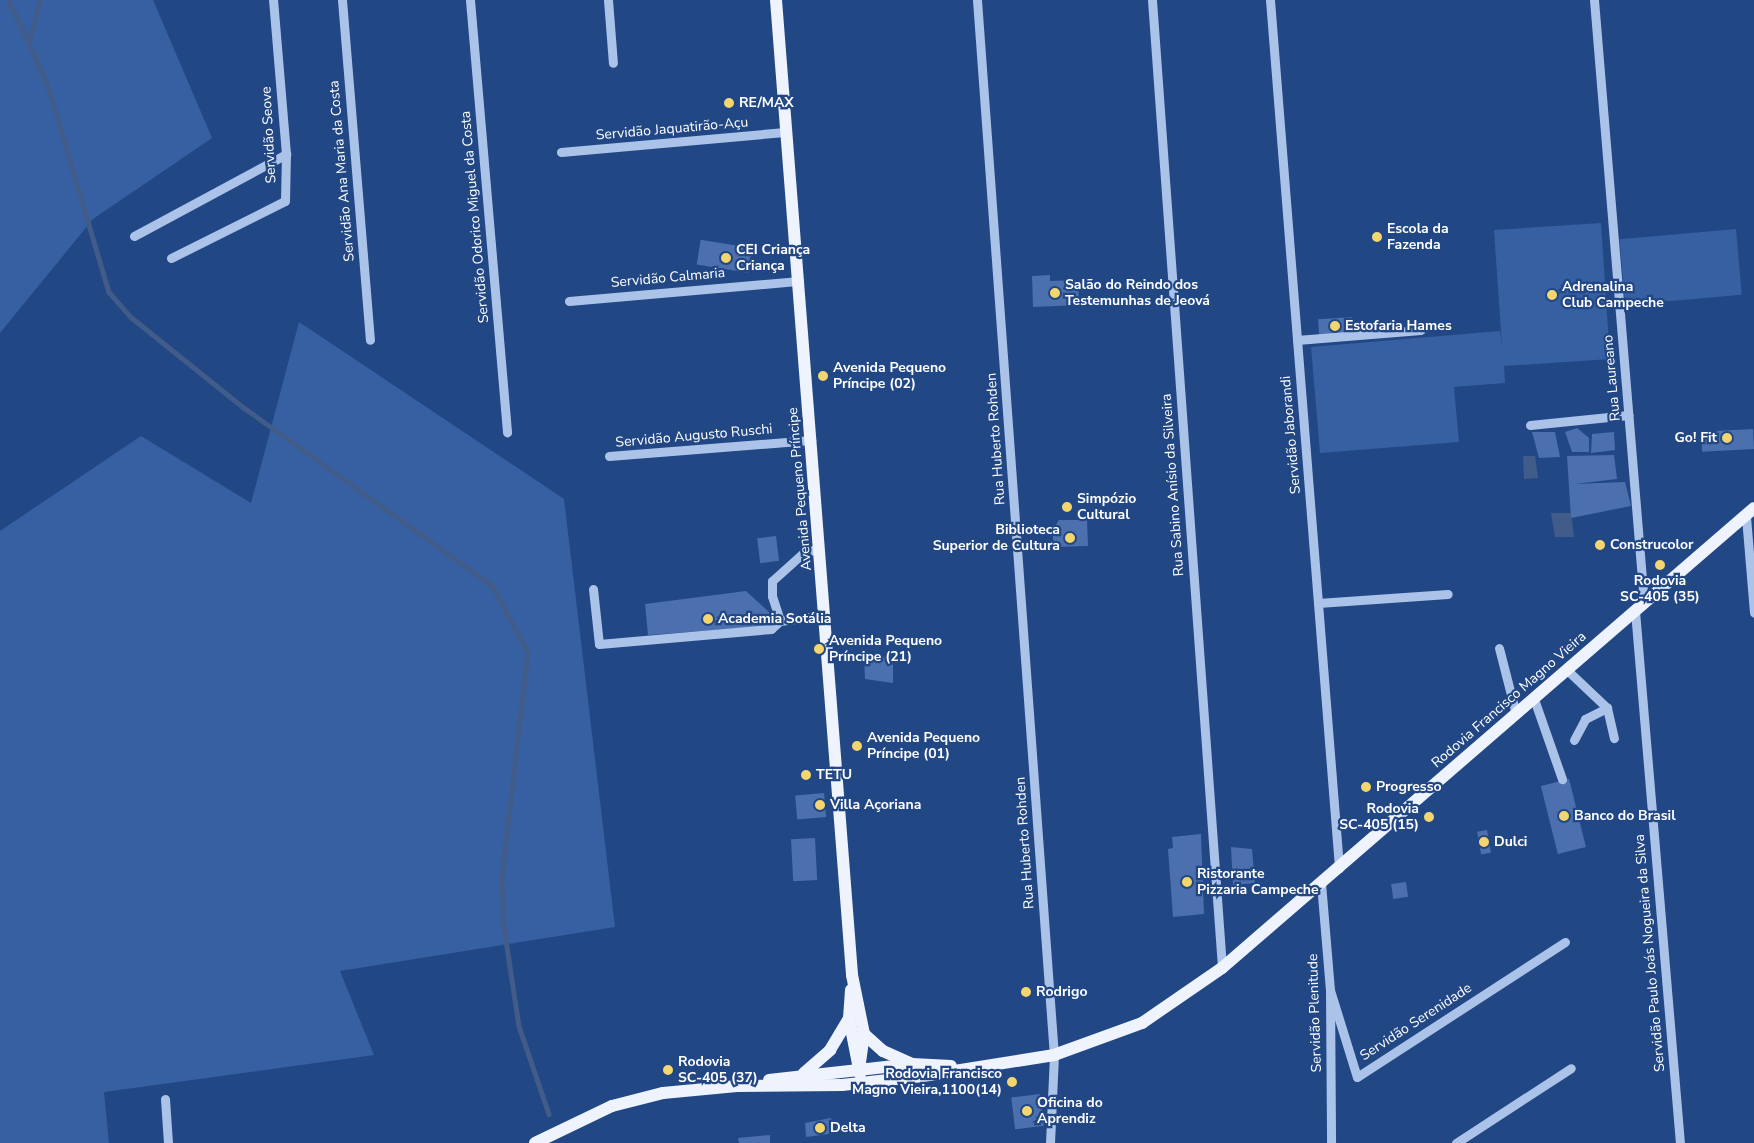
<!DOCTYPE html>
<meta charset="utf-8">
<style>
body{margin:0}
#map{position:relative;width:1754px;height:1143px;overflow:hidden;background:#224785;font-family:"Nunito Sans",sans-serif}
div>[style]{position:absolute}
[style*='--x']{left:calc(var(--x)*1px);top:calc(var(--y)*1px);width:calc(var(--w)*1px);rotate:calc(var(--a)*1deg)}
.green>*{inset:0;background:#3660a2;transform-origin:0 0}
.water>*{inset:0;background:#415c89}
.stream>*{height:4.5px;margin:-2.25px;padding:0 2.25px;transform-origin:2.25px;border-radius:2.25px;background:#415c89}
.building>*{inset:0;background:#4b70ad;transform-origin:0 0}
.minor>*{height:9px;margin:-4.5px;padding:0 4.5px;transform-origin:4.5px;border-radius:4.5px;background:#abc3e9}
.major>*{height:12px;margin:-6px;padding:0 6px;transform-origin:6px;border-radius:6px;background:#eef3fe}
.dots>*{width:14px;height:14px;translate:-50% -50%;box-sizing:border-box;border:2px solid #224785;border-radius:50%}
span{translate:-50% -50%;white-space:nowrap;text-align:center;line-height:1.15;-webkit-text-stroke:4.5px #224785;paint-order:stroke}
.poi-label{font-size:14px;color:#fff;font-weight:700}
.left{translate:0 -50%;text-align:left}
.right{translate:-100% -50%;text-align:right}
.street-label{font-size:14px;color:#fff}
</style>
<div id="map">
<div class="green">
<div style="clip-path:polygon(0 0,153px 0,212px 138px,93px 219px,0 333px)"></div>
<div style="clip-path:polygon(1601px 223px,1610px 359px,1504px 366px,1505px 383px,1454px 387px,1459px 442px,1320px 453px,1311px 347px,1500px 331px,1502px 347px,1494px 230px)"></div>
<div style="left:1736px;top:229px;width:66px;height:117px;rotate:85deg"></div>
<div style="clip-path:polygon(299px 322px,564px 499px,615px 927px,340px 971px,374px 1055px,104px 1092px,109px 1143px,0 1143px,0 531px,141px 436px,251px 503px)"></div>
</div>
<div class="water">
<div style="clip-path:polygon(1523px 456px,1535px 456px,1538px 478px,1524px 479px)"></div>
<div style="clip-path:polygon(1551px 513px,1571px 513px,1574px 537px,1555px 537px)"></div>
</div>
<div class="stream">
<div style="--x:9;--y:0;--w:91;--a:65.4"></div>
<div style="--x:47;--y:83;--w:218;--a:73.5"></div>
<div style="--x:109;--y:292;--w:33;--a:49"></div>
<div style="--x:131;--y:317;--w:144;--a:38.8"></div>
<div style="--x:243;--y:407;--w:306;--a:35.6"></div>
<div style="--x:492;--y:585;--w:76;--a:61.8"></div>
<div style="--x:528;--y:652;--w:226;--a:96.6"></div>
<div style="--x:502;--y:876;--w:51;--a:87.8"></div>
<div style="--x:504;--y:927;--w:100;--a:81.4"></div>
<div style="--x:519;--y:1026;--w:93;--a:71.2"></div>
<div style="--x:29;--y:41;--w:42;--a:-75"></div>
</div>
<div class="building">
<div style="left:752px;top:248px;width:25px;height:52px;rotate:99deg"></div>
<div style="clip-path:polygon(1050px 275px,1050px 281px,1078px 280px,1079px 305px,1033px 307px,1032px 276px)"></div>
<div style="left:1352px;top:317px;width:16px;height:34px;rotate:86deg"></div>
<div style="clip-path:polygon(1577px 428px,1589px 438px,1589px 452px,1572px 452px,1565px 432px)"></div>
<div style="left:1753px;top:429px;width:20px;height:52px;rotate:87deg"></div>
<div style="clip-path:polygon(1532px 432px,1555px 432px,1560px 457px,1539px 458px)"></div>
<div style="clip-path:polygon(1614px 432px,1615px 450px,1591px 453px,1592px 434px)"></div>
<div style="clip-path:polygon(1614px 455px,1617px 479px,1575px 484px,1625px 482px,1631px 506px,1571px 518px,1567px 456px)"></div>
<div style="clip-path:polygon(1059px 520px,1087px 520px,1088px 546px,1053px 547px,1053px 529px)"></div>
<div style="left:776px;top:536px;width:25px;height:19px;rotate:83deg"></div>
<div style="clip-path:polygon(746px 591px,769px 612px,770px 626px,648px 635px,645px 604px)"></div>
<div style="clip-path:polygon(864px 656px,893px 658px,893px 683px,865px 679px)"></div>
<div style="left:1569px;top:779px;width:70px;height:29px;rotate:76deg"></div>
<div style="left:824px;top:793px;width:24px;height:29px;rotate:85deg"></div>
<div style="left:1487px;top:830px;width:23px;height:10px;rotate:80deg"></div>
<div style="clip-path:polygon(1201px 834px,1204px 914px,1173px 917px,1168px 849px,1173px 848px,1172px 837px)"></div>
<div style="left:815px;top:838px;width:42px;height:24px;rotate:87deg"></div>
<div style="clip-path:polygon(1231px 847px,1252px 849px,1255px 883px,1233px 885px)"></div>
<div style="left:1406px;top:882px;width:15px;height:15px;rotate:82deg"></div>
<div style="left:1040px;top:1094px;width:32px;height:29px;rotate:83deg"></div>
<div style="clip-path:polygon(831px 1118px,836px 1133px,806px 1137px,805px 1123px)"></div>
<div style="clip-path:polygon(770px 1135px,770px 1143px,739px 1143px,738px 1138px)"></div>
</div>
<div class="minor">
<div style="--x:342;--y:0;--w:341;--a:85.3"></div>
<div style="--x:470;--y:0;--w:434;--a:85.1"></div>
<div style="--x:608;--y:0;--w:63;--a:85.5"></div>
<div style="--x:977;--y:0;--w:1058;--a:85.83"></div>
<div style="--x:1054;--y:1055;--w:88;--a:92.6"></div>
<div style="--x:1152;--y:0;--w:971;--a:85.86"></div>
<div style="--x:1270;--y:0;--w:871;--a:85.45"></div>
<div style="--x:1594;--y:0;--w:605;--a:85.26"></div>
<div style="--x:561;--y:152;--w:227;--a:-5.1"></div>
<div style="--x:134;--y:236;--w:173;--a:-28.3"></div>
<div style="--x:171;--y:258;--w:127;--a:-26.6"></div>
<div style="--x:285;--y:201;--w:47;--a:-88.8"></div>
<div style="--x:286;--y:154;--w:155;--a:-94.8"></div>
<div style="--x:569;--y:301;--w:231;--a:-5"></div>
<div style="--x:1297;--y:340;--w:124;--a:-4.6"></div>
<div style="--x:1530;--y:425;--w:99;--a:-5.8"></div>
<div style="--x:609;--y:456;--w:203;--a:-4.5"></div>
<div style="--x:1746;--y:517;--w:96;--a:85.2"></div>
<div style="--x:818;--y:548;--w:17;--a:159"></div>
<div style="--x:802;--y:554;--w:40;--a:138"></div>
<div style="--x:772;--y:581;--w:15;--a:90"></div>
<div style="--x:772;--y:596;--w:26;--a:72"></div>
<div style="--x:780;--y:621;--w:45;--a:-7.6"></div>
<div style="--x:593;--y:589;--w:55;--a:83.8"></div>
<div style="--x:599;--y:644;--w:173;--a:-5"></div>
<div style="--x:771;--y:629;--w:12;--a:-42"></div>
<div style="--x:1318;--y:603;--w:130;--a:-4"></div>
<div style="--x:1635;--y:611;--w:534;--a:85.17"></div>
<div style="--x:1499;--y:648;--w:68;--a:75.6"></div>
<div style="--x:1567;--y:670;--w:55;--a:43.5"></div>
<div style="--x:1607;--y:708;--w:31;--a:77"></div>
<div style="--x:1534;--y:699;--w:85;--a:70.7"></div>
<div style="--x:1574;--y:740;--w:24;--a:-62"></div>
<div style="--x:1585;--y:719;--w:25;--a:-27"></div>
<div style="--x:1321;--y:883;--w:107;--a:85.2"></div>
<div style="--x:1330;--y:990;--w:153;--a:89.6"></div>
<div style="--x:1330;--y:990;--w:91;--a:72.8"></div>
<div style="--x:1357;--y:1077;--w:248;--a:-33"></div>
<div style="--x:165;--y:1099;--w:44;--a:86.1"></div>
<div style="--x:1456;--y:1143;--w:137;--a:-33.1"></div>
</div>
<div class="major">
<div style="--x:776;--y:0;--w:978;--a:85.54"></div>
<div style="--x:852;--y:975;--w:60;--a:78.5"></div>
<div style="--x:864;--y:1034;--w:35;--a:98"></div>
<div style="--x:851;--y:990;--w:28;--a:94"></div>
<div style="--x:849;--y:1018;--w:57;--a:78.9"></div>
<div style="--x:864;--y:1034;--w:25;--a:42"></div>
<div style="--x:883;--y:1051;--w:30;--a:24"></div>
<div style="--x:804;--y:1073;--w:35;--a:-41"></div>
<div style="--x:830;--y:1050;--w:37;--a:-59"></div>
<div style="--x:769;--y:1080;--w:144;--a:-6.4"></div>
<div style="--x:912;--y:1064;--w:39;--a:3"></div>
<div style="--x:535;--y:1143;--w:85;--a:-25.7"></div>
<div style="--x:612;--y:1106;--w:53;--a:-14.3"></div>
<div style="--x:663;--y:1093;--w:74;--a:-5.4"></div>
<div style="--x:737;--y:1086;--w:105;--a:-0.5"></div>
<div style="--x:842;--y:1085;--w:81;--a:-6.3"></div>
<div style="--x:923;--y:1076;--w:133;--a:-9.1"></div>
<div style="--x:1054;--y:1055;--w:94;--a:-20"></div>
<div style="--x:1142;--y:1023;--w:97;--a:-34.5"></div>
<div style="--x:1222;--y:968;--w:703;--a:-40.85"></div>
</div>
<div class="dots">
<div style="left:729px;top:103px;background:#f4d66e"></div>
<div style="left:1377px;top:237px;background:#f4d66e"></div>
<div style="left:726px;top:258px;background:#f4d66e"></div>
<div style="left:1055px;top:293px;background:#f4d66e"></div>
<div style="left:1552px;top:295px;background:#f4d66e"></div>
<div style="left:1335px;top:326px;background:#f4d66e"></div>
<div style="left:823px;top:376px;background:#f4d66e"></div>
<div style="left:1727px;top:438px;background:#f4d66e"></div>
<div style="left:1067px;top:507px;background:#f4d66e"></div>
<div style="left:1070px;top:538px;background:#f4d66e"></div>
<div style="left:1600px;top:545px;background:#f4d66e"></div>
<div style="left:1660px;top:565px;background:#f4d66e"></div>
<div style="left:708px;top:619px;background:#f4d66e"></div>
<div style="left:819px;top:649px;background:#f4d66e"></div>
<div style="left:857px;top:746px;background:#f4d66e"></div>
<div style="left:806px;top:775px;background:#f4d66e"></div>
<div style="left:1366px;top:787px;background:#f4d66e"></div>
<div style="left:820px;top:805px;background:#f4d66e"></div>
<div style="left:1564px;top:816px;background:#f4d66e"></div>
<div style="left:1429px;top:817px;background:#f4d66e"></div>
<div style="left:1484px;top:842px;background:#f4d66e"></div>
<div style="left:1187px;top:882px;background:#f4d66e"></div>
<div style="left:1026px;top:992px;background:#f4d66e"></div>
<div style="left:668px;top:1070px;background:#f4d66e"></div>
<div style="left:1012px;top:1082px;background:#f4d66e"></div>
<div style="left:1027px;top:1111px;background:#f4d66e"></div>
<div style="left:820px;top:1128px;background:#f4d66e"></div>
</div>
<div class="poi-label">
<span class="left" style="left:739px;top:103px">RE/MAX</span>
<span class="left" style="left:1387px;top:237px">Escola da<br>Fazenda</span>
<span class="left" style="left:736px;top:258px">CEI Criança<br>Criança</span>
<span class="left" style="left:1065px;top:293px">Salão do Reindo dos<br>Testemunhas de Jeová</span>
<span class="left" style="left:1562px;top:295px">Adrenalina<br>Club Campeche</span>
<span class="left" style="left:1345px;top:326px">Estofaria Hames</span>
<span class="left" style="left:833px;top:376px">Avenida Pequeno<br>Príncipe (02)</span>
<span class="right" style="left:1717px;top:438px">Go! Fit</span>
<span class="left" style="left:1077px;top:507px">Simpózio<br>Cultural</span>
<span class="right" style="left:1060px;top:538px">Biblioteca<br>Superior de Cultura</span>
<span class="left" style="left:1610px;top:545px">Construcolor</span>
<span style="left:1660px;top:589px">Rodovia<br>SC-405 (35)</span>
<span class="left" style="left:718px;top:619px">Academia Sotália</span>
<span class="left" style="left:829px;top:649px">Avenida Pequeno<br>Príncipe (21)</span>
<span class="left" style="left:867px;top:746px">Avenida Pequeno<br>Príncipe (01)</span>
<span class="left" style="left:816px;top:775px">TETU</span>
<span class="left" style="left:1376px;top:787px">Progresso</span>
<span class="left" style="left:830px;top:805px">Villa Açoriana</span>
<span class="right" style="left:1419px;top:817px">Rodovia<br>SC-405 (15)</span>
<span class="left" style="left:1574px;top:816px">Banco do Brasil</span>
<span class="left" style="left:1494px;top:842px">Dulci</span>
<span class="left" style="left:1197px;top:882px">Ristorante<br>Pizzaria Campeche</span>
<span class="left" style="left:1036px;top:992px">Rodrigo</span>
<span class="left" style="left:678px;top:1070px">Rodovia<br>SC-405 (37)</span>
<span class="right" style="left:1002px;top:1082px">Rodovia Francisco<br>Magno Vieira,1100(14)</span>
<span class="left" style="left:1037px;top:1111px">Oficina do<br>Aprendiz</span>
<span class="left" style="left:830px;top:1128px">Delta</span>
</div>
<div class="street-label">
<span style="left:672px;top:129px;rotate:-5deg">Servidão Jaquatirão-Açu</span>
<span style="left:269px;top:135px;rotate:-93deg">Servidão Seove</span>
<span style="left:342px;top:171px;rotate:-95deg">Servidão Ana Maria da Costa</span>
<span style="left:475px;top:217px;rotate:-95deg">Servidão Odorico Miguel da Costa</span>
<span style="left:668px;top:278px;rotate:-5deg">Servidão Calmaria</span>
<span style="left:1612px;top:378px;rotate:-95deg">Rua Laureano</span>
<span style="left:1291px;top:435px;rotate:-95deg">Servidão Jaborandi</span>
<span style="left:694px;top:436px;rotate:-5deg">Servidão Augusto Ruschi</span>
<span style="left:996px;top:439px;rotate:-94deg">Rua Huberto Rohden</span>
<span style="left:1173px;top:485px;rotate:-94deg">Rua Sabino Anísio da Silveira</span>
<span style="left:800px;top:489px;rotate:-95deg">Avenida Pequeno Príncipe</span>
<span style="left:1509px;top:700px;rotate:-41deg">Rodovia Francisco Magno Vieira</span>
<span style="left:1025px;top:843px;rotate:-94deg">Rua Huberto Rohden</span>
<span style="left:1650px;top:953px;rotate:-95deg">Servidão Paulo Joás Nogueira da Silva</span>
<span style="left:1315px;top:1013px;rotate:-92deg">Servidão Plenitude</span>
<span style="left:1416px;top:1022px;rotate:-33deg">Servidão Serenidade</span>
</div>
</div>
